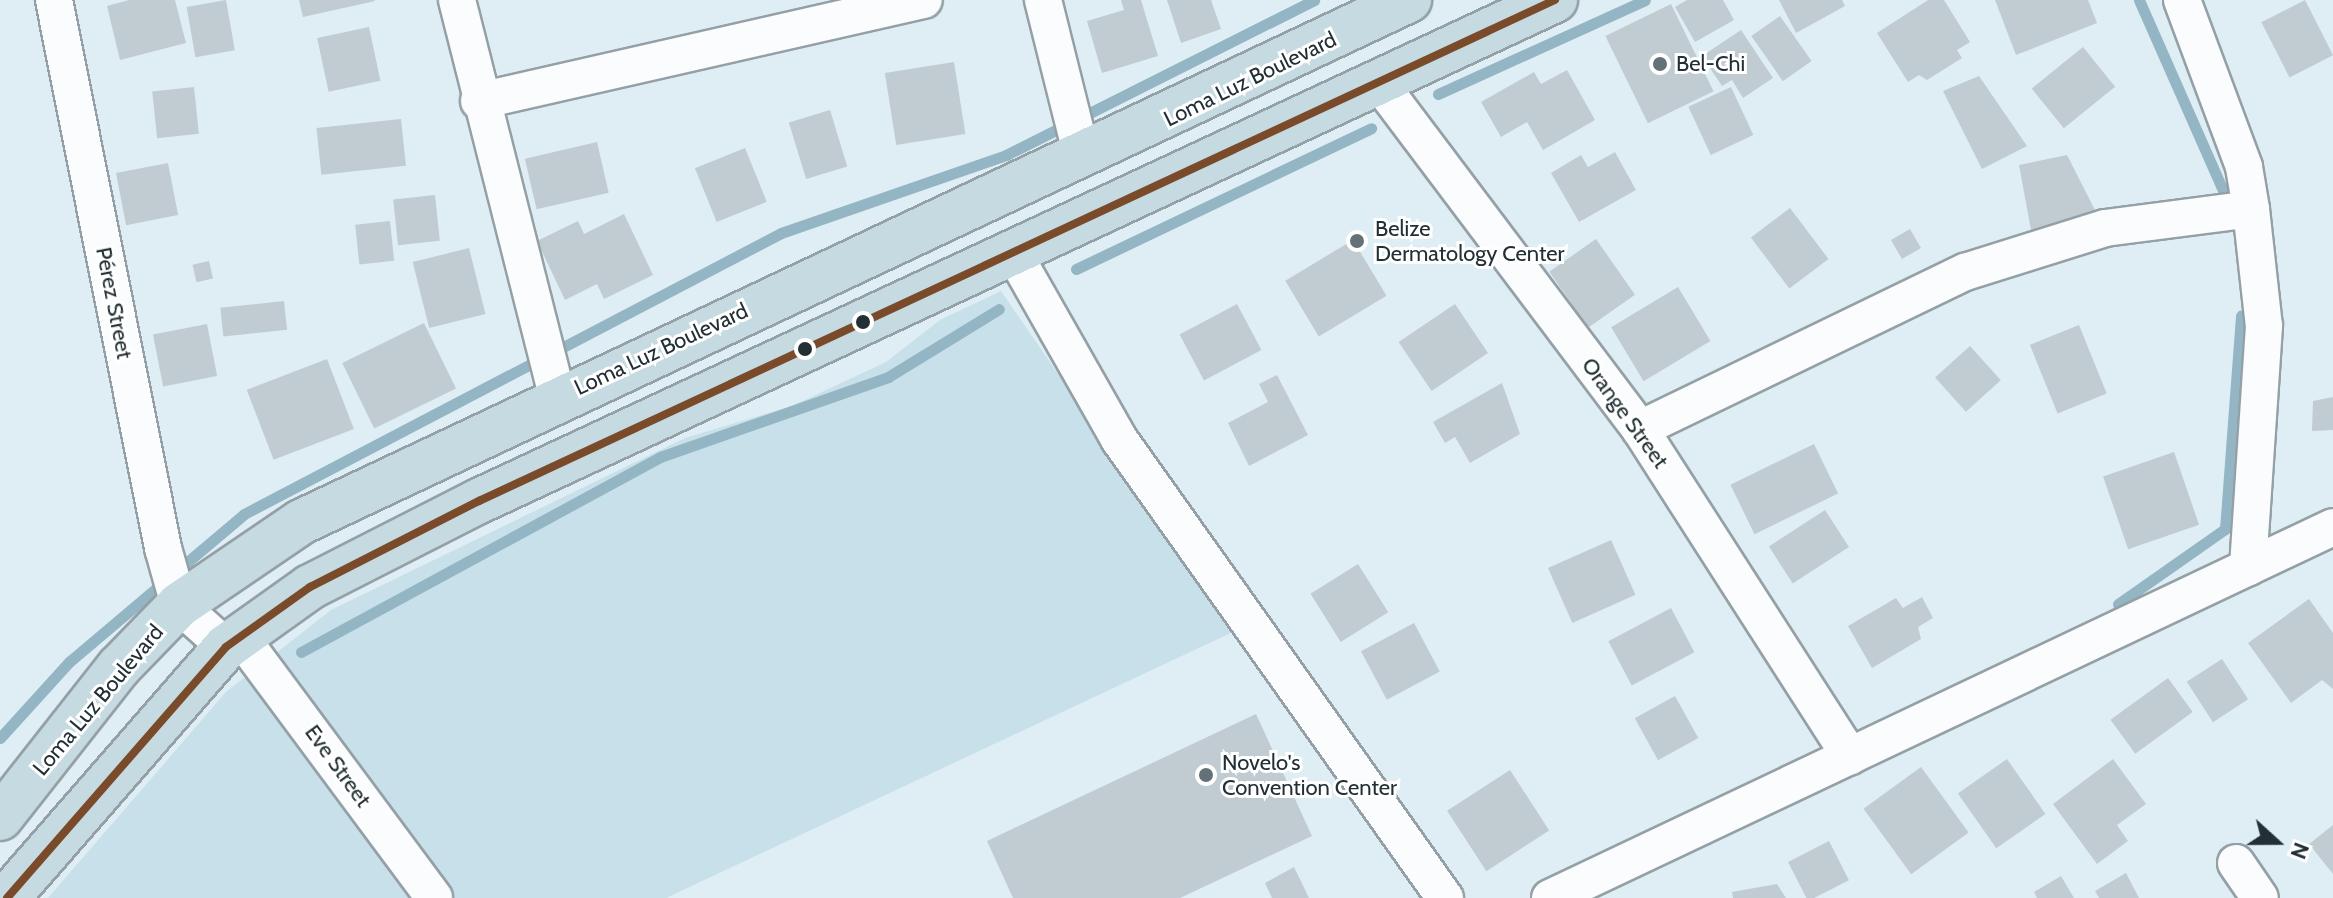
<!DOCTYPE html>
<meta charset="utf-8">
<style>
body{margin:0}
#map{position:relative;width:2333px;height:898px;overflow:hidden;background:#dfeef4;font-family:Cabin,sans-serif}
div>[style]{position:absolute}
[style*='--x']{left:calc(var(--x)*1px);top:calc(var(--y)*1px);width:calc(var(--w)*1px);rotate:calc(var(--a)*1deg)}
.green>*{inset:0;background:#c8e0ea}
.stream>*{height:11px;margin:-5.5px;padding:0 5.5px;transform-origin:5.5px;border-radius:5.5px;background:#94b5c3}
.building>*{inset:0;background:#c0ccd2;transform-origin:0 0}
.roads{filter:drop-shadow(2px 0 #94a0a6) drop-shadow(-2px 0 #94a0a6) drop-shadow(0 2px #94a0a6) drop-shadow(0 -2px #94a0a6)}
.minor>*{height:36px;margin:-18px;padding:0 18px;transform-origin:18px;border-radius:18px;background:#fafcfd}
.highway>*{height:44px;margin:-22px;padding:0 22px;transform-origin:22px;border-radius:22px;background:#c6dae1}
.bus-1>*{height:8px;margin:-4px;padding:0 4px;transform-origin:4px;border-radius:4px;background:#7a4b2a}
.dots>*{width:22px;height:22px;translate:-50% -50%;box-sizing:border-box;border:4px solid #fff;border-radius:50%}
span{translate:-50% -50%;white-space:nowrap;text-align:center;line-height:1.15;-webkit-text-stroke:6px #fff;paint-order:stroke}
.poi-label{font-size:22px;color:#222f34}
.left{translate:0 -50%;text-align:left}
.street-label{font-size:22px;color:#222f34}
.north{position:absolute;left:2237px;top:802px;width:80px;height:80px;-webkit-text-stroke:6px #fff;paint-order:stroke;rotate:111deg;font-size:22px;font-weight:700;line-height:32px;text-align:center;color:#222f34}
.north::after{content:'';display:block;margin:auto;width:28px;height:36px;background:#222f34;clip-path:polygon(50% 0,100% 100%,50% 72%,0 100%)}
</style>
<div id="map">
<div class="green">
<div style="clip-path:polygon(1001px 291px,1235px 631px,666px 898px,48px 898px,226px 692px,331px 610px,685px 438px,792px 406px,886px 362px,940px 320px)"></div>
</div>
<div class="stream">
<div style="--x:2139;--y:0;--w:225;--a:66.2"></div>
<div style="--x:1438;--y:94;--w:227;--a:-24.4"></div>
<div style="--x:1076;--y:269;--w:327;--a:-25.5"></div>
<div style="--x:2118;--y:604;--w:131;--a:-35"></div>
<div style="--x:2225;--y:529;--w:214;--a:-85.7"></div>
<div style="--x:301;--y:652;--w:409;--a:-28.5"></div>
<div style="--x:660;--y:457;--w:242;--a:-19.3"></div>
<div style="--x:888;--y:377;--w:130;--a:-31.5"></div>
<div style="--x:0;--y:738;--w:103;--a:-47.8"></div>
<div style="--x:69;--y:662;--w:229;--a:-40.2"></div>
<div style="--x:244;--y:514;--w:606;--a:-27.62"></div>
<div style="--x:781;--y:233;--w:238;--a:-19.1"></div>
<div style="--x:1006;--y:155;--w:345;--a:-26.7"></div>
</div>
<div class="building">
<div style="clip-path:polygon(129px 0,175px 0,186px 43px,120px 60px,107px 6px)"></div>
<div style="left:226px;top:0;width:51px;height:40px;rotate:80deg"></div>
<div style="clip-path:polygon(299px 0,374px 0,375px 1px,303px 17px)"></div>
<div style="clip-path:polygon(1121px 0,1141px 0,1158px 56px,1102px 73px,1087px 21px,1124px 10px)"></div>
<div style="clip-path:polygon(1167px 0,1211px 0,1221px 29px,1181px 43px)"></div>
<div style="clip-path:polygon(1687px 0,1723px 0,1734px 20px,1695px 42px,1675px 7px)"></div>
<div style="clip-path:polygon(1779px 0,1842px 0,1845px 6px,1796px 33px)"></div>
<div style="clip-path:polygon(1928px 0,1944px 0,1970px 42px,1957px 50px,1962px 58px,1927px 80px,1919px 75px,1908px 82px,1877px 33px)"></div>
<div style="clip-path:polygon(1995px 0,2088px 0,2097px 23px,2016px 55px)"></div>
<div style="left:2305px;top:0;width:62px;height:49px;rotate:63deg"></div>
<div style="left:1671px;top:4px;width:97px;height:73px;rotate:64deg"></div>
<div style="left:1780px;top:16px;width:55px;height:35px;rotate:55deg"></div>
<div style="left:369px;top:27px;width:55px;height:53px;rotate:78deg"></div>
<div style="clip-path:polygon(1741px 30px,1773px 78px,1743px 98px,1732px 80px,1722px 86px,1702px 56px)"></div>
<div style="left:2083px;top:47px;width:51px;height:66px;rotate:51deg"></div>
<div style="left:954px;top:62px;width:73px;height:70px;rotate:81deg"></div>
<div style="clip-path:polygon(1567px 70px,1595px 120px,1543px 150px,1527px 122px,1501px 137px,1481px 102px,1534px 72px,1541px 84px)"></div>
<div style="clip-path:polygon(1979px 76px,2027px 146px,1982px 169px,1943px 91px)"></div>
<div style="left:194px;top:87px;width:47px;height:42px;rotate:84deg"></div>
<div style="left:1731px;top:87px;width:53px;height:47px;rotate:65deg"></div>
<div style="left:830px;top:110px;width:59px;height:43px;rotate:73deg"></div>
<div style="left:401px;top:119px;width:47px;height:85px;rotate:84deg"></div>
<div style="left:597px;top:142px;width:52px;height:74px;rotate:77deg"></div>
<div style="left:745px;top:148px;width:58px;height:54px;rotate:68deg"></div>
<div style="clip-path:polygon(1615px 152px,1636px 190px,1579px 222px,1551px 173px,1581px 155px,1588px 167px)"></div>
<div style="clip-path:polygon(2067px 155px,2098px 216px,2031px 230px,2019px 165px)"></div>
<div style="left:168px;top:163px;width:53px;height:53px;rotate:79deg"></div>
<div style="left:435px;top:195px;width:46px;height:42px;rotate:84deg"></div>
<div style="left:1790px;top:208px;width:64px;height:49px;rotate:53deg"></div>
<div style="clip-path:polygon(624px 214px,653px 275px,604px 299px,597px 284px,565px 300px,537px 241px,578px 221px,584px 234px)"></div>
<div style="left:390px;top:221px;width:40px;height:35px;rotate:84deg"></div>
<div style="left:1910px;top:229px;width:22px;height:22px;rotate:60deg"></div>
<div style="left:1596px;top:239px;width:68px;height:57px;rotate:55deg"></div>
<div style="left:1353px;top:240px;width:65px;height:79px;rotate:59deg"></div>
<div style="left:469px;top:248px;width:68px;height:58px;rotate:76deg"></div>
<div style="left:209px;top:261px;width:18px;height:17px;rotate:77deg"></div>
<div style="left:1678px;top:287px;width:63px;height:78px;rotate:59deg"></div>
<div style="left:284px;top:301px;width:29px;height:64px;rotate:84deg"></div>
<div style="left:1237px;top:304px;width:52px;height:65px;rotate:62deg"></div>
<div style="left:1455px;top:304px;width:59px;height:68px;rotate:56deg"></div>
<div style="left:424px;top:323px;width:73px;height:91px;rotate:64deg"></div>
<div style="left:207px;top:324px;width:53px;height:55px;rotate:79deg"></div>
<div style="left:2079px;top:325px;width:74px;height:53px;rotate:68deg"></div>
<div style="left:1970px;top:346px;width:46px;height:47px;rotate:48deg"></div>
<div style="left:327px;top:359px;width:75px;height:86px;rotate:69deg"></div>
<div style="clip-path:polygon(1277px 375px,1308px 435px,1249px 466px,1228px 423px,1268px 402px,1259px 384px)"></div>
<div style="clip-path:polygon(1502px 383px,1520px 434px,1470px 463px,1455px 437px,1445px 443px,1433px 422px)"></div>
<div style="clip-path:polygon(2333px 397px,2333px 430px,2312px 431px,2313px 401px)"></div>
<div style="left:1814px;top:444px;width:55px;height:93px;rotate:64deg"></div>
<div style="left:2174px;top:452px;width:77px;height:75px;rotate:71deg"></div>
<div style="left:1825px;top:510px;width:44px;height:67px;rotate:57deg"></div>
<div style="left:1611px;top:540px;width:60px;height:69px;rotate:66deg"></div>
<div style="left:1358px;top:564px;width:57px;height:56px;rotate:58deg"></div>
<div style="clip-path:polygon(1922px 597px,1933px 618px,1918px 627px,1921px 639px,1872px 668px,1848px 626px,1896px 598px,1903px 608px)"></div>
<div style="clip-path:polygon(2309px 599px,2333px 633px,2333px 689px,2322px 680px,2291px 703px,2248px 643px)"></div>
<div style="left:1671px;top:608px;width:50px;height:71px;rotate:62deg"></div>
<div style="left:1414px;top:623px;width:55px;height:60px;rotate:62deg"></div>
<div style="left:2222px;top:659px;width:48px;height:42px;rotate:57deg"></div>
<div style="left:2168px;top:678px;width:42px;height:71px;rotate:54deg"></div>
<div style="left:1675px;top:696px;width:48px;height:46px;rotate:61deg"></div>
<div style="clip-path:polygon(1256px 714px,1312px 836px,1180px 898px,1013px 898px,987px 841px)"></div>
<div style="left:2007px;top:759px;width:67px;height:60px;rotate:55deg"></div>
<div style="clip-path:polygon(2113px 759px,2146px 804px,2117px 825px,2128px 841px,2097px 864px,2053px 804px)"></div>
<div style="left:1921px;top:767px;width:81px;height:71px;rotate:54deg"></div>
<div style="left:1510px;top:770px;width:72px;height:75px;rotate:57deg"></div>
<div style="clip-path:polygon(2333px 825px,2333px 874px,2309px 844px)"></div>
<div style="left:1829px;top:841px;width:44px;height:46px;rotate:63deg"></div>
<div style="clip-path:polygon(1294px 867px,1309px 898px,1272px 898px,1265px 883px)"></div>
<div style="clip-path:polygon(2126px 873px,2139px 898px,2099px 898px,2095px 891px)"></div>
<div style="clip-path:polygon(2061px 876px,2074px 898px,2037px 898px,2034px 892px)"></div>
<div style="clip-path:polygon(1777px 884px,1786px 898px,1733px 898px,1732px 892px)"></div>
</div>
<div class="roads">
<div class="minor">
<div style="--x:54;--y:0;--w:559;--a:78.75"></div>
<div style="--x:163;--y:548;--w:59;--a:74.3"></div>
<div style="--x:179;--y:605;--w:63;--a:41.8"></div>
<div style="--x:457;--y:0;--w:408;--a:75.8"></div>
<div style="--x:1043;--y:0;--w:162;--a:76"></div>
<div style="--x:2182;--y:0;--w:178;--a:69.6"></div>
<div style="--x:2244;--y:167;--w:43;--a:80.5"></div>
<div style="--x:2251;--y:209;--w:118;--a:83.7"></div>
<div style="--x:2264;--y:326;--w:242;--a:93.8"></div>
<div style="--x:1380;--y:84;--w:432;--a:53"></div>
<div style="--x:1640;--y:429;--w:389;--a:57.3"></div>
<div style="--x:479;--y:101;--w:456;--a:-12.8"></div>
<div style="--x:1014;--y:254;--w:213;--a:60.4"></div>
<div style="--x:1119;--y:439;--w:563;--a:54.62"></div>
<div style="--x:1640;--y:429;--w:361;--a:-25.8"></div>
<div style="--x:1965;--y:272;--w:147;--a:-17.4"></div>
<div style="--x:2105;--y:228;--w:147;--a:-7.4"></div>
<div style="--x:239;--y:635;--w:327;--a:53.4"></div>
<div style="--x:2236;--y:863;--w:42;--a:55.6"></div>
<div style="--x:1550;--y:898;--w:866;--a:-25.35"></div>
</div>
<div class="highway">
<div style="--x:0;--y:818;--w:192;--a:-51.8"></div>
<div style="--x:119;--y:667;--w:86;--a:-45.9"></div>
<div style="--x:179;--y:605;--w:148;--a:-34.2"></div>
<div style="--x:301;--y:522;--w:1225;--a:-25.23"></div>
<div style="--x:7;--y:898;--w:333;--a:-48.9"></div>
<div style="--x:226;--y:647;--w:103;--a:-35.5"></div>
<div style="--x:310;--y:587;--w:190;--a:-27"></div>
<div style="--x:479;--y:501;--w:1187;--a:-24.97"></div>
</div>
</div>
<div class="bus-1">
<div style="--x:7;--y:898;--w:333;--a:-48.9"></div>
<div style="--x:226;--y:647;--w:103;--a:-35.5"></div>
<div style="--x:310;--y:587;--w:190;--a:-27"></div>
<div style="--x:479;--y:501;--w:1187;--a:-24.97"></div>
</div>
<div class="dots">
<div style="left:1660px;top:64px;background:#647277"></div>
<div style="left:1357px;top:241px;background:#647277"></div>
<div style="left:863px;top:322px;background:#222f34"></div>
<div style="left:805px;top:349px;background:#222f34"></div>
<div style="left:1206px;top:775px;background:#647277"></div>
</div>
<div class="poi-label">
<span class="left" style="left:1676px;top:64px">Bel-Chi</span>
<span class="left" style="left:1375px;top:241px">Belize<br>Dermatology Center</span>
<span class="left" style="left:1222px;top:775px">Novelo's<br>Convention Center</span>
</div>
<div class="street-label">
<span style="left:1250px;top:79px;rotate:-26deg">Loma Luz Boulevard</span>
<span style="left:114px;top:303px;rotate:79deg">Pérez Street</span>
<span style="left:661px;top:349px;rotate:-25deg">Loma Luz Boulevard</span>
<span style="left:1625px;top:413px;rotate:54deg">Orange Street</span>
<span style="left:98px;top:700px;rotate:-50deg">Loma Luz Boulevard</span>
<span style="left:338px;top:766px;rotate:54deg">Eve Street</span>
</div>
<div class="north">N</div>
</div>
